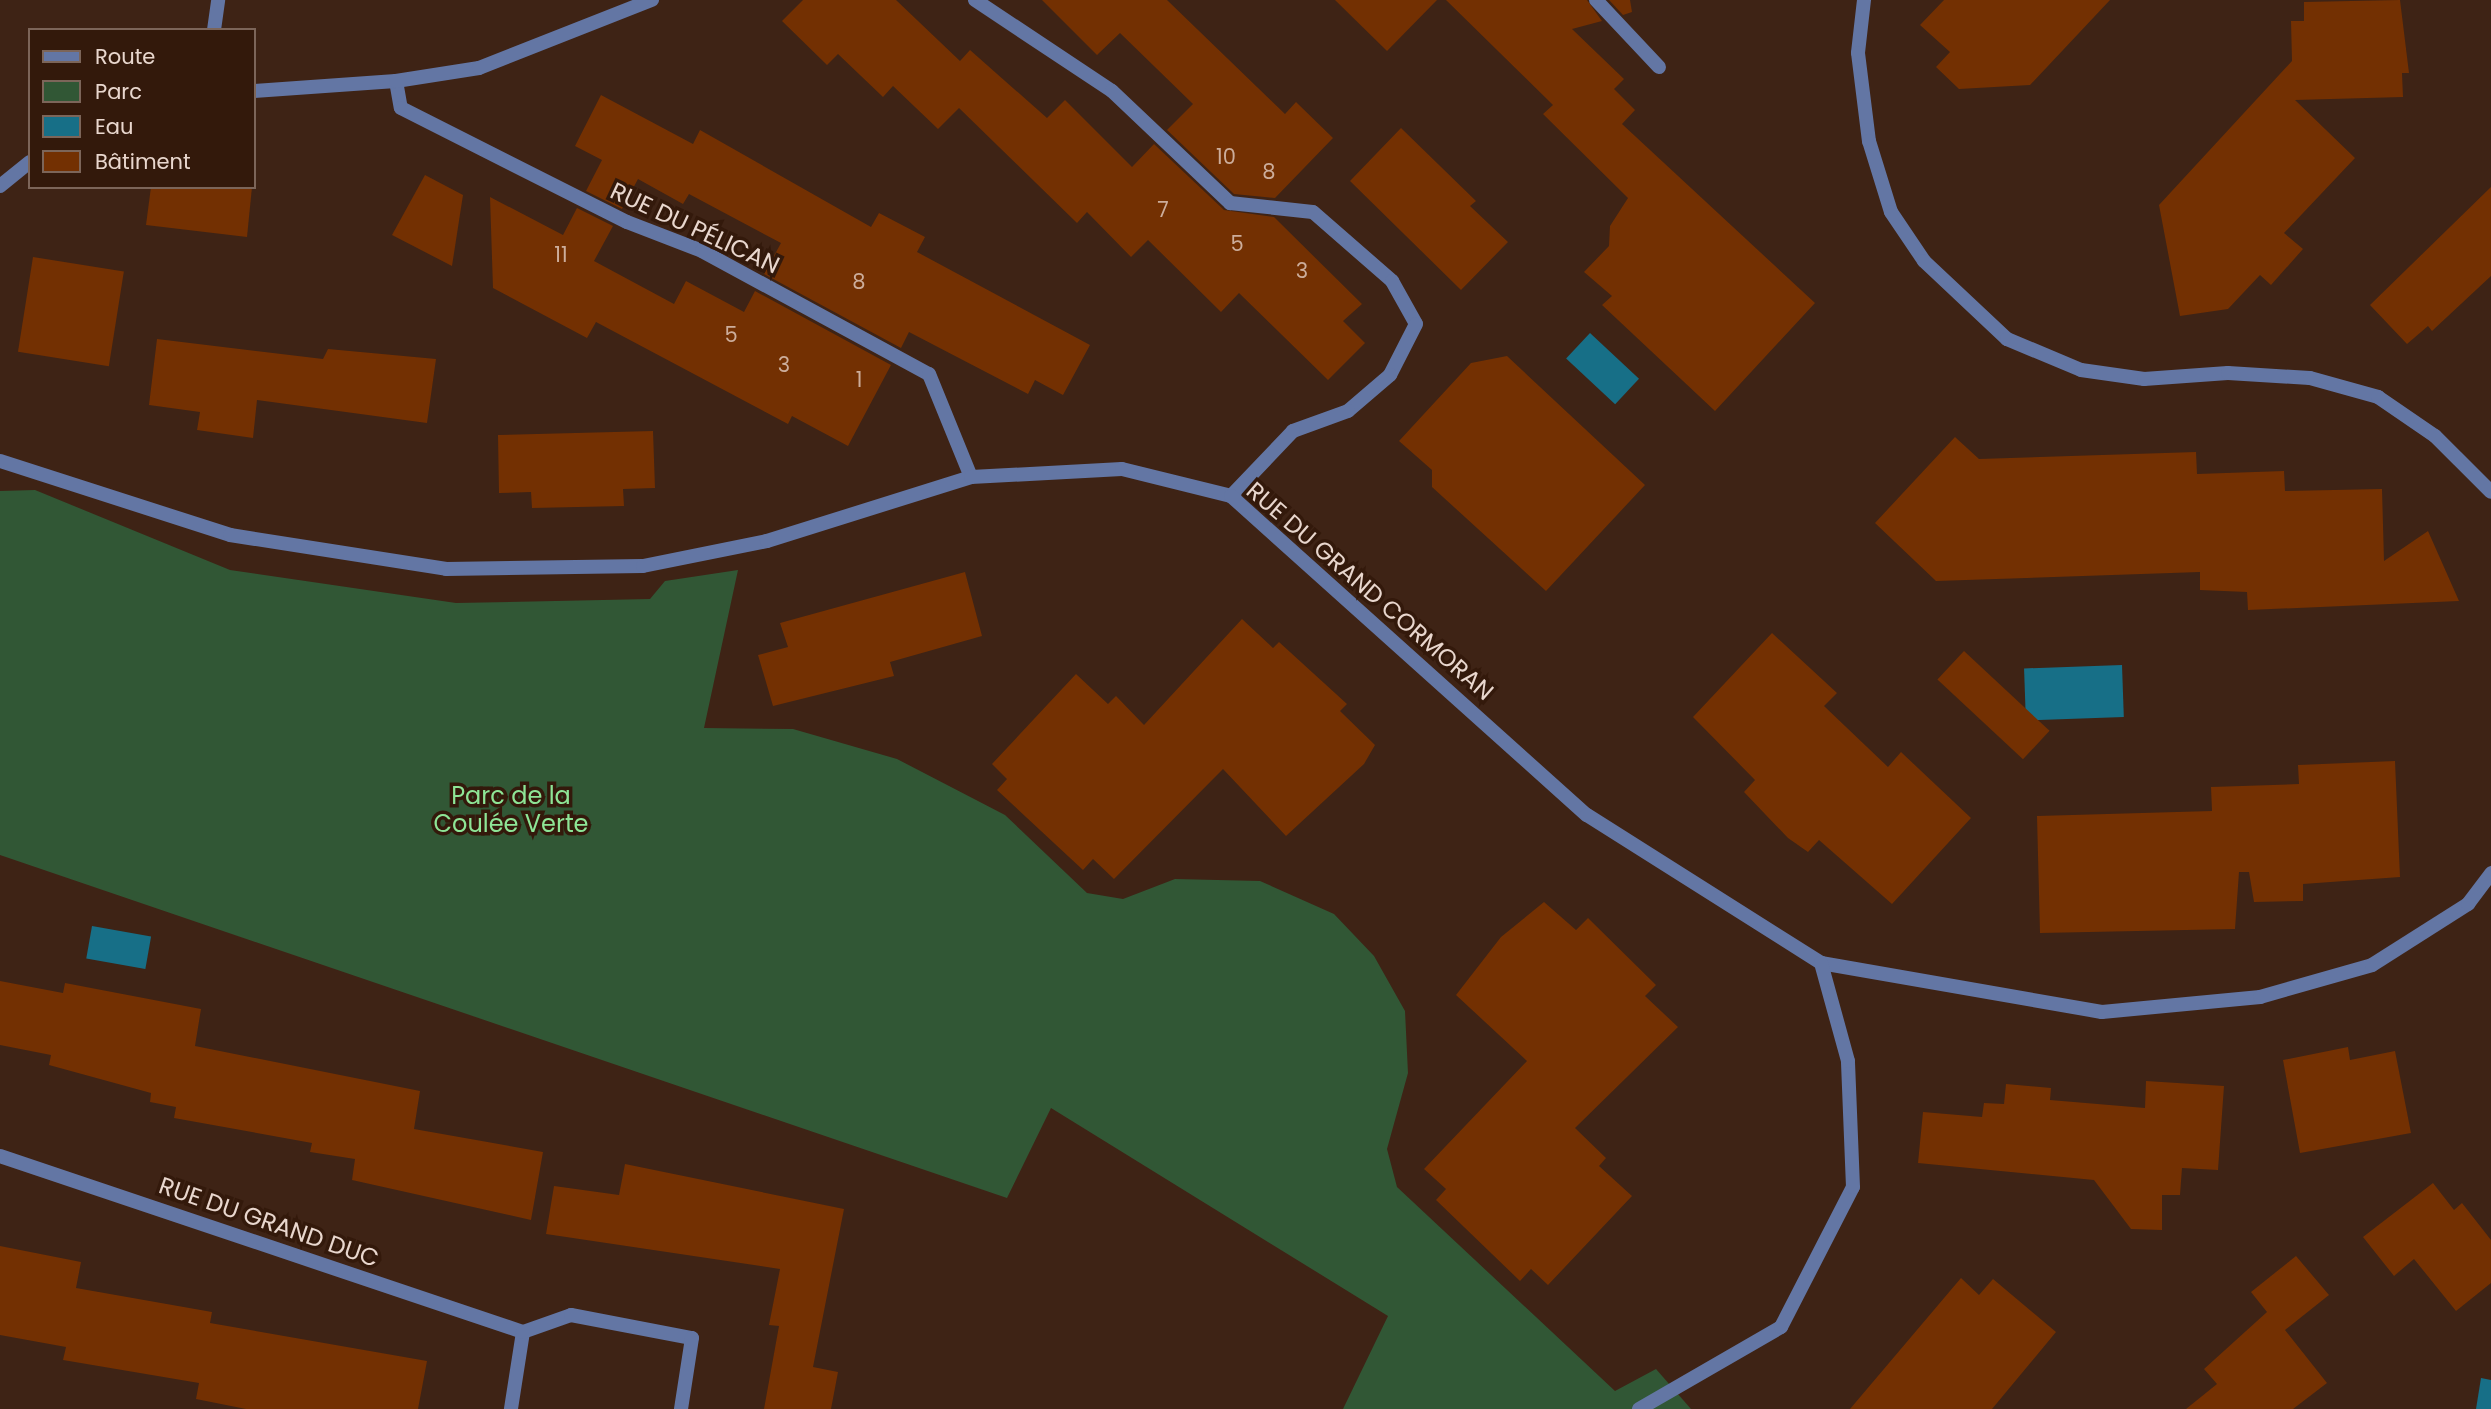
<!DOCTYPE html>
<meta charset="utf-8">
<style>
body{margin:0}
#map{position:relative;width:2491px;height:1409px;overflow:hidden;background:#3e2315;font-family:Poppins,sans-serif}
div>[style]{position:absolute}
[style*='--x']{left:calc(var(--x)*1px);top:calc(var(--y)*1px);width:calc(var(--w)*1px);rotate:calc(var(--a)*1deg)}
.green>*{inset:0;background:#315735}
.water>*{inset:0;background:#176f87;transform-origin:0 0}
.building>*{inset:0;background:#733002;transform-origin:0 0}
.lane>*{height:14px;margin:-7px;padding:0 7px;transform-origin:7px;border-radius:7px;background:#6376a4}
.street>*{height:14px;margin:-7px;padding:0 7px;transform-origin:7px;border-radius:7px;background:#6376a4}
span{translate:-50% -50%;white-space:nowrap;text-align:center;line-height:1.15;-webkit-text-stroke:7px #33190b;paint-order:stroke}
.number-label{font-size:21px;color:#ccad9b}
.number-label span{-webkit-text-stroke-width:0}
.street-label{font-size:24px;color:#e9d7ce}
.park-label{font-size:24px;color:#8ee596}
.legend{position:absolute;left:28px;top:28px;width:228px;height:161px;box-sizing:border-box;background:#33190b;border:2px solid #7c6559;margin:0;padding:9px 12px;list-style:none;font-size:21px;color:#e9d7ce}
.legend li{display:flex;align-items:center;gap:14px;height:35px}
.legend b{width:35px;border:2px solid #7c6559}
</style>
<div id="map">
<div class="green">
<div style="clip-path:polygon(35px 490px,230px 570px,456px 603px,650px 599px,665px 581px,738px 570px,704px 728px,793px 729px,897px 759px,1005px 815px,1087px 893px,1123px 899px,1175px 879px,1260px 881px,1334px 914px,1374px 956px,1405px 1011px,1408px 1073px,1387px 1149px,1397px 1187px,1615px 1391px,1656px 1369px,1691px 1409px,1343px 1409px,1388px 1316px,1051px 1108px,1007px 1198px,0 855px,0 491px)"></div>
</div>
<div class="water">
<div style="left:1590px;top:333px;width:67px;height:35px;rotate:43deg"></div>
<div style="left:2122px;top:665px;width:52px;height:98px;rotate:88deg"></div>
<div style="left:92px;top:926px;width:60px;height:33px;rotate:10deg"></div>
<div style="clip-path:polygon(2481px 1378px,2491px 1380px,2491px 1409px,2476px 1409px)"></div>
</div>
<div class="building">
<div style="clip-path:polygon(803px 0,896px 0,960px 61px,970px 50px,1047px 118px,1065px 100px,1132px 167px,1154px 144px,1224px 210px,1274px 217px,1362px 304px,1343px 321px,1365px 343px,1328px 380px,1239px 293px,1221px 312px,1148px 240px,1131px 257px,1087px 212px,1077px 223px,959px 108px,938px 129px,893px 86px,883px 97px,838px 54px,827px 65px,782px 21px)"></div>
<div style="clip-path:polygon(1042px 0,1167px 0,1285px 114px,1296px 102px,1333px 138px,1275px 198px,1234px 194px,1167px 130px,1193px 104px,1120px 33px,1097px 55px)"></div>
<div style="clip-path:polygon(1335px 0,1437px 0,1387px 51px)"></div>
<div style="clip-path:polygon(1446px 0,1587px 0,1602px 21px,1572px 29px,1624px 79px,1614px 89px,1635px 110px,1622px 124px,1815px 303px,1715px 411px,1602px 305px,1612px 296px,1584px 272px,1609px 246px,1610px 226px,1628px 198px,1543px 114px,1553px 105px)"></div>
<div style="clip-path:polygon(1609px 0,1630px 0,1632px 12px,1623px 15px)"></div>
<div style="clip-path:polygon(1944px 0,2110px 0,2030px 85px,1959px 89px,1936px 67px,1950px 52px,1920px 25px)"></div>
<div style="clip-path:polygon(2400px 0,2409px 73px,2402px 73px,2403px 97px,2295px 100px,2355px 158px,2284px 233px,2303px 249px,2271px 285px,2260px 275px,2228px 309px,2180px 316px,2159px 205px,2292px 61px,2291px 21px,2304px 21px,2304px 2px)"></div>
<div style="clip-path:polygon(601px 95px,693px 144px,700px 130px,871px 227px,879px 213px,925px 237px,917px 252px,1090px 345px,1063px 395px,1035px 380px,1028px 394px,909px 332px,901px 348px,764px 274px,781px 243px,689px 194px,683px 204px,638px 179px,622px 209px,586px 191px,602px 160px,575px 146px)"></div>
<div style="clip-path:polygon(1401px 128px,1476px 201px,1470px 206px,1508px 242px,1461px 290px,1350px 181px)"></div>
<div style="clip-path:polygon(425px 175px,463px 195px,452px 266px,392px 235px)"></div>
<div style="clip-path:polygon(151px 187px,252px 187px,247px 237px,146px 225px)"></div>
<div style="clip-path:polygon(2491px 187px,2491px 276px,2432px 331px,2428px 326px,2407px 344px,2370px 305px)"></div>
<div style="clip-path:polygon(490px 197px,563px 235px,577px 208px,613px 226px,594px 261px,674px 304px,686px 281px,744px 312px,755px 291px,891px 365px,848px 446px,792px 416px,788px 424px,596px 322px,587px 338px,493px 288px)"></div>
<div style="left:33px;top:257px;width:92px;height:96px;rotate:9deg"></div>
<div style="clip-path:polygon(157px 339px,323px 359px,328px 349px,436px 359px,427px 423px,257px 400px,253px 438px,197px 430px,200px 412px,149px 405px)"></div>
<div style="clip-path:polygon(1507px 356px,1645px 485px,1546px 591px,1432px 487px,1432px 470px,1399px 441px,1471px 363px)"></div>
<div style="clip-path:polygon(653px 431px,655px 488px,623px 489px,624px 506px,532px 508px,531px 492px,499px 493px,498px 435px)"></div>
<div style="clip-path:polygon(1955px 437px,1979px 459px,2196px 452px,2197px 474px,2284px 471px,2285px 491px,2382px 489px,2384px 561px,2428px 531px,2459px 601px,2248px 610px,2247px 592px,2200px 590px,2200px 572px,1936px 581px,1875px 523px)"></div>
<div style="clip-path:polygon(965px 572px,982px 636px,890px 662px,894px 676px,773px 706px,758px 655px,788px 647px,780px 623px)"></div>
<div style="clip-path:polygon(1242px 619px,1273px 648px,1279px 642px,1347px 704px,1340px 711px,1375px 745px,1364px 764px,1286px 836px,1223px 769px,1114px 879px,1093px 859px,1083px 870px,997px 790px,1007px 779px,992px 764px,1076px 674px,1108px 704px,1116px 696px,1144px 725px)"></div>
<div style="clip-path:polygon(1772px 633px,1837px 693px,1824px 706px,1888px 767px,1901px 752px,1971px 818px,1892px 904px,1819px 840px,1808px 852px,1788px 838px,1744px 792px,1755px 780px,1693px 717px)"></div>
<div style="left:1964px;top:651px;width:117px;height:39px;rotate:43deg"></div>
<div style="clip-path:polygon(2395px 761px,2400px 877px,2303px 884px,2303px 901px,2254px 902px,2249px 872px,2239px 872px,2235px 929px,2040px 933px,2037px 816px,2212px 811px,2211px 787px,2299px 784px,2298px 765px)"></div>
<div style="clip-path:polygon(1544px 902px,1576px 930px,1588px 918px,1656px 985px,1645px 996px,1678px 1027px,1575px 1128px,1606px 1158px,1599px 1166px,1632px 1196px,1548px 1285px,1531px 1269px,1520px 1281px,1436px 1200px,1446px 1189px,1424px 1169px,1527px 1061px,1456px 995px,1501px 937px)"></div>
<div style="clip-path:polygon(0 981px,63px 993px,65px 983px,201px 1009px,195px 1046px,420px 1091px,414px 1129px,543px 1152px,531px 1220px,352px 1180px,355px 1159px,310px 1152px,312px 1143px,174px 1118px,176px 1107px,150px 1102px,151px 1093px,49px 1065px,51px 1055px,0 1045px)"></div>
<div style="clip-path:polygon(2348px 1047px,2350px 1060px,2395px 1051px,2411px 1133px,2300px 1153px,2283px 1060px)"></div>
<div style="clip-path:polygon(2146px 1081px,2224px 1086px,2218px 1170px,2182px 1168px,2180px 1195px,2162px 1195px,2162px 1230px,2131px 1229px,2094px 1180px,1918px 1163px,1923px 1112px,1982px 1117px,1984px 1103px,2004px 1104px,2006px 1084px,2051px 1088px,2050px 1100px,2145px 1108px)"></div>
<div style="clip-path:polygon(625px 1164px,844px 1209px,813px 1367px,838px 1372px,831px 1409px,764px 1409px,779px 1326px,769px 1325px,780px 1269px,546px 1234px,554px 1186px,619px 1195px)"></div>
<div style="clip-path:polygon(2433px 1183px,2454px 1210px,2462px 1203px,2491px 1240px,2491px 1283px,2456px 1311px,2414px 1259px,2394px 1276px,2363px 1237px)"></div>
<div style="clip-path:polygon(0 1246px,81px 1262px,76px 1288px,212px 1312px,210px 1323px,427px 1361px,418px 1409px,246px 1409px,196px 1399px,199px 1383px,63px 1360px,66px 1347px,0 1335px)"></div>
<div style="clip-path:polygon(2296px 1256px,2329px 1295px,2285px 1330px,2327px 1383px,2293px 1409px,2186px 1409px,2217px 1384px,2204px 1369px,2267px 1312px,2251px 1292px)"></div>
<div style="clip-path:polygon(1961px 1278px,1979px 1295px,1993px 1279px,2056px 1332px,1992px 1409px,1850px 1409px)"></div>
</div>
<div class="lane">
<div style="--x:214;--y:30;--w:30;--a:-82"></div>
</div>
<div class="street">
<div style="--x:975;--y:0;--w:164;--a:33.6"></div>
<div style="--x:1112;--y:91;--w:163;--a:43.5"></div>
<div style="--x:1230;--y:203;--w:83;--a:6.2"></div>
<div style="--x:1313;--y:212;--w:105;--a:41.1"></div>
<div style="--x:1392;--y:281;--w:49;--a:60.8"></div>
<div style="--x:1416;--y:324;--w:57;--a:117"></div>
<div style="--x:1390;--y:375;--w:55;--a:139.4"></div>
<div style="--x:1348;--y:411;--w:59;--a:160"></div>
<div style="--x:1293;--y:431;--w:90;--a:133.6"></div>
<div style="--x:1596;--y:0;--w:92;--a:46.8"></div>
<div style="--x:1864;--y:0;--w:53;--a:96.5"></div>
<div style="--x:1858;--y:53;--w:89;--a:82.9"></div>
<div style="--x:1869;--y:141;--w:74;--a:72.8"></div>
<div style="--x:1891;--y:212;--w:59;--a:56"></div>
<div style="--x:1924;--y:261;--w:114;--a:43.2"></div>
<div style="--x:2007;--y:339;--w:80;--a:22.7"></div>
<div style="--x:2081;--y:370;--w:64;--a:8.1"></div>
<div style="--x:2144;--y:379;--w:84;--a:-4.1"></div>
<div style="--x:2228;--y:373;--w:82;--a:3.5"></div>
<div style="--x:2310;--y:378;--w:71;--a:15.6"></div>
<div style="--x:2378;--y:397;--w:69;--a:34.4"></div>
<div style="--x:2435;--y:436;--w:79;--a:45"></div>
<div style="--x:396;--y:81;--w:27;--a:80"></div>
<div style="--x:401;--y:108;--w:253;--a:26.8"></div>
<div style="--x:627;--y:222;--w:80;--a:21.1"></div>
<div style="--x:702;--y:251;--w:258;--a:28.5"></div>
<div style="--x:929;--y:374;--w:111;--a:67.8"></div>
<div style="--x:254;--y:91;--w:142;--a:-4"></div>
<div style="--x:396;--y:81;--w:84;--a:-8.9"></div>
<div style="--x:479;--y:68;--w:186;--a:-21.5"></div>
<div style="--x:0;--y:186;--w:38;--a:-39"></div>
<div style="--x:0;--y:461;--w:242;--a:17.8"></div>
<div style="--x:230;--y:535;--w:219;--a:8.9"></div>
<div style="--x:446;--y:569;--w:197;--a:-0.9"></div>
<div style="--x:643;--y:566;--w:126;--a:-11.4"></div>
<div style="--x:767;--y:541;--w:214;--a:-17.4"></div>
<div style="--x:971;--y:477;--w:151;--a:-3"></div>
<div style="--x:1122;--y:469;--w:112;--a:13.9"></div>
<div style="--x:1231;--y:496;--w:478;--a:41.9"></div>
<div style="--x:1587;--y:815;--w:277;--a:32.3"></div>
<div style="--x:1821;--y:963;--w:285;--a:9.9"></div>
<div style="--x:2102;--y:1012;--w:159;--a:-5.4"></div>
<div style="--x:2260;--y:997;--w:116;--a:-15.9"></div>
<div style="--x:2372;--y:965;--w:114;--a:-32.4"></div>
<div style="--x:2468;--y:904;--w:39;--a:-53"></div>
<div style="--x:0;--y:1156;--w:552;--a:18.6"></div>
<div style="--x:523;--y:1332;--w:78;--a:98.9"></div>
<div style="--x:523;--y:1332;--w:51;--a:-19.5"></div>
<div style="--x:571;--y:1315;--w:123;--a:10.8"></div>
<div style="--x:692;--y:1338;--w:72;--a:98.8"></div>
<div style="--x:1639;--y:1409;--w:164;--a:-30"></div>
<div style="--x:1781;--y:1327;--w:157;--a:-62.8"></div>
<div style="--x:1853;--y:1187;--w:126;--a:-92.3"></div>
<div style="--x:1848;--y:1061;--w:102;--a:-105.4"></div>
</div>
<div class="number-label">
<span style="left:1226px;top:157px">10</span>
<span style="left:1269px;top:172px">8</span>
<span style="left:1163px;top:210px">7</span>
<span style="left:1237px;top:244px">5</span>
<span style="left:561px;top:255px">11</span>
<span style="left:1302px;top:271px">3</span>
<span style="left:859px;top:282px">8</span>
<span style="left:731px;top:335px">5</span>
<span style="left:784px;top:365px">3</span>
<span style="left:859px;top:380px">1</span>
</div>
<div class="street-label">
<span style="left:695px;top:228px;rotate:25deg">RUE DU PÉLICAN</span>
<span style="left:1370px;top:591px;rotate:41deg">RUE DU GRAND CORMORAN</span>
<span style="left:269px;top:1222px;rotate:19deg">RUE DU GRAND DUC</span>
</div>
<div class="park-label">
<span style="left:511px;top:810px">Parc de la<br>Coulée Verte</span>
</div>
<ul class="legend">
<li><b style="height:9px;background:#6376a4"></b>Route</li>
<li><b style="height:19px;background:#315735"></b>Parc</li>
<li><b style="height:19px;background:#176f87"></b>Eau</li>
<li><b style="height:19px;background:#733002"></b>Bâtiment</li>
</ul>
</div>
